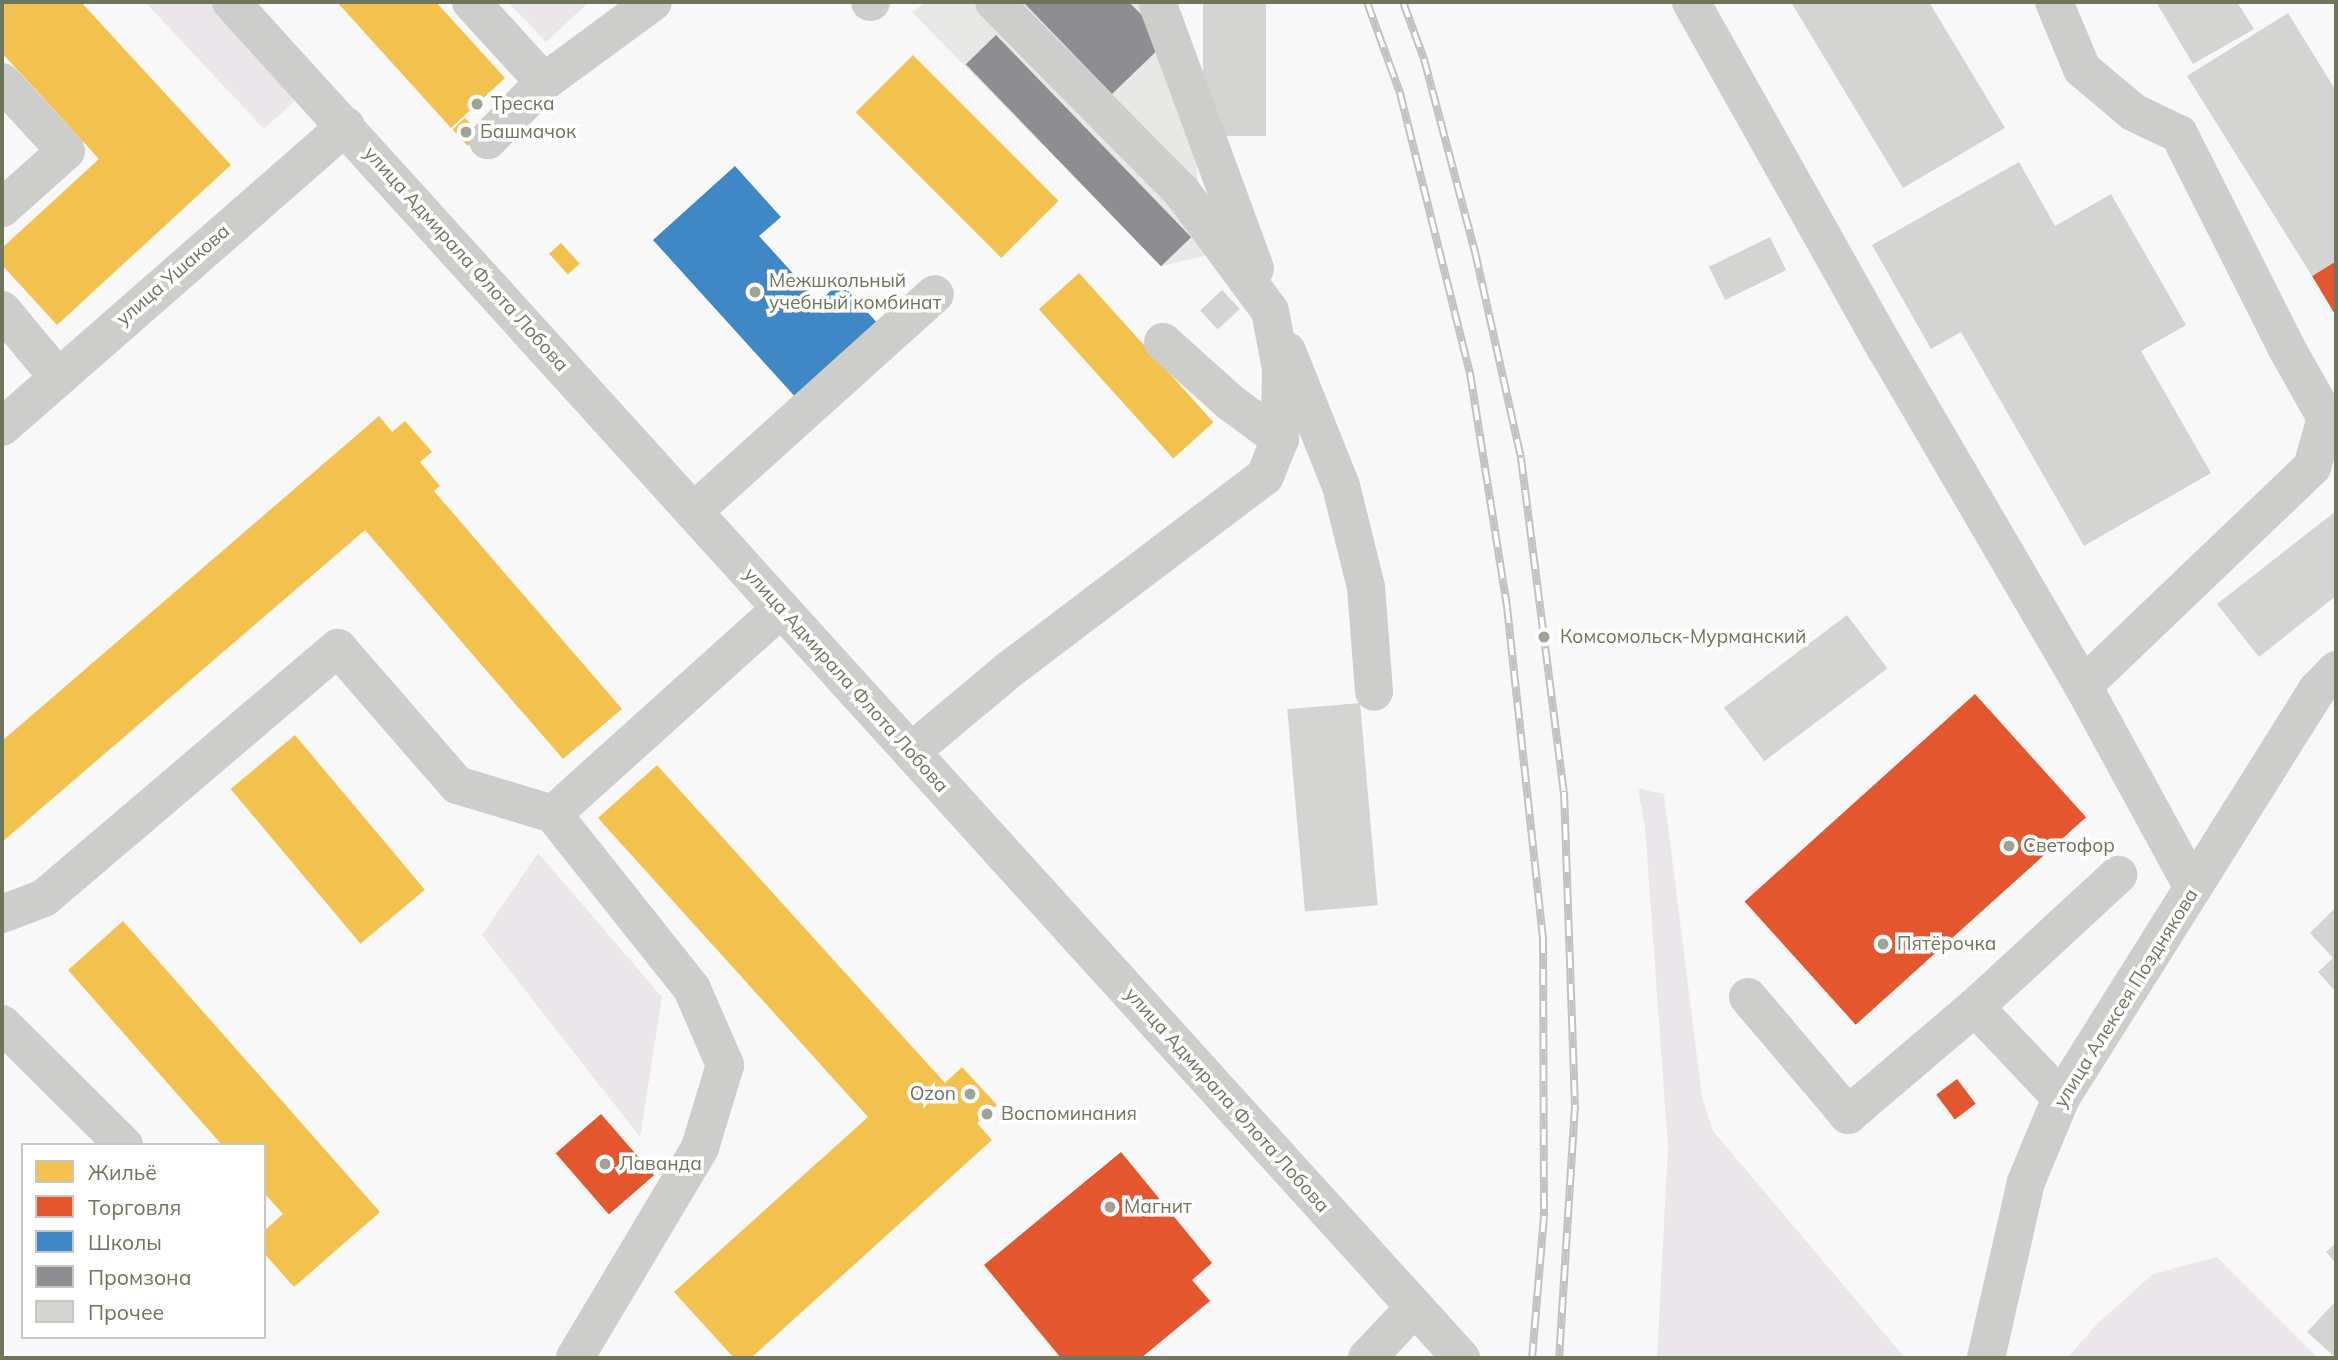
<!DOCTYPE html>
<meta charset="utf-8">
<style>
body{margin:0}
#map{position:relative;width:2338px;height:1360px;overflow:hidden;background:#f8f8f8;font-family:Mulish,sans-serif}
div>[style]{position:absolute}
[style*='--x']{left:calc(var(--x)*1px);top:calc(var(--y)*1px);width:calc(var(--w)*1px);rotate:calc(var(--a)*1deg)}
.built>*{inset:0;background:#e8e8e6}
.green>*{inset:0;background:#ebe6e9}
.homes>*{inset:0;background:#f2c14e;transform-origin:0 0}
.shops>*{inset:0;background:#e4572e;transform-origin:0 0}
.schools>*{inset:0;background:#3f88c5}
.industry>*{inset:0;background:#8d8d92;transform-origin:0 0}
.building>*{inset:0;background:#d4d4d2;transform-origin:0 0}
.minor>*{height:38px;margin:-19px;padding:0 19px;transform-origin:19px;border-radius:19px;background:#cdcecb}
.rail>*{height:8px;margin-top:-4px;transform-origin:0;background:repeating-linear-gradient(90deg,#fff 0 16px,#c2c2c0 0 32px);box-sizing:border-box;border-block:2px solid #c2c2c0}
.dots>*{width:19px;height:19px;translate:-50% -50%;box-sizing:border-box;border:4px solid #fff;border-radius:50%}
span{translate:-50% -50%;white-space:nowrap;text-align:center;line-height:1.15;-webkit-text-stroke:7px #fff;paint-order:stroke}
.poi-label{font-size:19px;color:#6d755c}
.left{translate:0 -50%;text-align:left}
.right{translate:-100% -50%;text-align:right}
.street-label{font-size:19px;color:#6d755c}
.frame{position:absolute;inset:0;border:4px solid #6d755c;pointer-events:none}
.legend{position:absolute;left:21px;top:1143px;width:245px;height:196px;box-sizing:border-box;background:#fff;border:2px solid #c5c8be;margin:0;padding:9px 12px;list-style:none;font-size:21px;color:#6d755c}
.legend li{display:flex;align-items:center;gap:14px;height:35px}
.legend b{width:35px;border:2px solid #c5c8be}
</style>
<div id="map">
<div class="built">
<div style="clip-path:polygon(926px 2px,1149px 2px,1186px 42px,1204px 256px,1161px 266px,912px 12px)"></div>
</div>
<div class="green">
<div style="clip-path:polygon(145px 2px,209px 2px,298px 98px,264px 129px)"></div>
<div style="clip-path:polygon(508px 2px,589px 2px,546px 42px)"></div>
<div style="clip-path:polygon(1638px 788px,1664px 794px,1702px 1097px,1713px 1131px,1905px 1358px,1657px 1358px,1668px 1147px,1645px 827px)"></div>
<div style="clip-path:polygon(538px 853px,662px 997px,640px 1137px,482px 935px)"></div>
<div style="clip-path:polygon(2217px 1257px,2318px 1358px,2067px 1358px,2098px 1323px,2153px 1274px)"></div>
</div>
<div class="homes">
<div style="clip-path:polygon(2px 2px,81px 2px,231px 165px,57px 325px,2px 265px,2px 248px,99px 159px,2px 53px)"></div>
<div style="clip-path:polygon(337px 2px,436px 2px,505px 78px,451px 128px)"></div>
<div style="left:913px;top:55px;width:206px;height:81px;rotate:45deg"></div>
<div style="left:465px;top:118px;width:22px;height:17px;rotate:47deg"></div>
<div style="left:561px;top:243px;width:28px;height:16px;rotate:48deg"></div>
<div style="left:1079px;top:273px;width:201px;height:54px;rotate:48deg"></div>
<div style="clip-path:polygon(379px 416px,392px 432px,405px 421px,432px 452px,420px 462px,440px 486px,434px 491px,622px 709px,563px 759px,365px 530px,2px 842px,2px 741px)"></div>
<div style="left:295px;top:735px;width:202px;height:84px;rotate:50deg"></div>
<div style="clip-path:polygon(657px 765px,945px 1083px,962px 1067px,997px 1105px,977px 1123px,992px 1140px,751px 1358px,734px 1358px,674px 1292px,868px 1117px,598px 818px)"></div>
<div style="clip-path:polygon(123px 921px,380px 1212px,294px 1287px,264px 1253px,264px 1231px,283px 1214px,264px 1193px,264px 1145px,222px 1145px,68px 970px)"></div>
</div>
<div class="shops">
<div style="clip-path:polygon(2336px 261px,2336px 316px,2312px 276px)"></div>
<div style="left:1975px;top:694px;width:166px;height:310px;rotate:48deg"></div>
<div style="left:1957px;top:1079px;width:31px;height:26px;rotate:53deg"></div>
<div style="left:601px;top:1114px;width:81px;height:60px;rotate:49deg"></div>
<div style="clip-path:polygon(1121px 1152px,1212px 1263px,1192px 1280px,1210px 1301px,1141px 1358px,1061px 1358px,984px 1265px)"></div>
</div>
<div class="schools">
<div style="clip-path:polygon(735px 166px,781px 217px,759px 236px,819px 302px,840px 282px,880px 326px,799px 401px,653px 240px)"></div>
</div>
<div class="industry">
<div style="clip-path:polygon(1023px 2px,1129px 2px,1167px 41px,1112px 94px)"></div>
<div style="left:996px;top:35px;width:281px;height:42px;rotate:46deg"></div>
</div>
<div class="building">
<div style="left:1203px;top:2px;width:63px;height:134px"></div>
<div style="clip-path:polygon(1791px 2px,1929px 2px,2005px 128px,1903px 188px)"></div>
<div style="clip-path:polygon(2156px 2px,2237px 2px,2254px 29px,2193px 64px)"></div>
<div style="clip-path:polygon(2288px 13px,2336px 91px,2336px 261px,2312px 276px,2187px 76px)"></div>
<div style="clip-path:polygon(2019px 162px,2055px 226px,2111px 194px,2186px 325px,2141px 351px,2211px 473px,2084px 546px,1961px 332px,1931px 349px,1872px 245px)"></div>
<div style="left:1770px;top:237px;width:37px;height:68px;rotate:64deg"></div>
<div style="left:1222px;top:290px;width:26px;height:30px;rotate:47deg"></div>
<div style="clip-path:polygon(2336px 511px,2336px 596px,2259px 657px,2217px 604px)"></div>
<div style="left:1847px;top:615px;width:67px;height:154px;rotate:53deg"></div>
<div style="left:1360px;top:703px;width:203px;height:73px;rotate:85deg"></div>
<div style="clip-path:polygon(2336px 907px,2336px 992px,2318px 972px,2333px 958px,2310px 933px)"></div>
<div style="clip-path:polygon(2336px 1243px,2336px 1263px,2326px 1252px)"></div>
<div style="clip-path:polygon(2333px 1304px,2336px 1307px,2336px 1358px,2307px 1332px)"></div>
</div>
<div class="minor">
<div style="--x:231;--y:2;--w:1831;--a:47.79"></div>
<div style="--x:471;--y:2;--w:108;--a:47.6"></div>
<div style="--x:544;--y:82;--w:81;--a:134"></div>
<div style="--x:870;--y:2;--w:1;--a:0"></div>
<div style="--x:1157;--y:2;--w:284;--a:69.8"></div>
<div style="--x:1691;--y:2;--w:398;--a:60.7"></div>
<div style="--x:1886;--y:349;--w:390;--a:59.7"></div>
<div style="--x:2083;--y:686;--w:230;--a:61.4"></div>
<div style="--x:2054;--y:2;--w:73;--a:67.3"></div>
<div style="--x:2082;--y:69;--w:67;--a:40.1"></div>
<div style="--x:2133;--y:112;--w:51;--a:25.6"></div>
<div style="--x:2179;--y:134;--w:238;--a:63.3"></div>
<div style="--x:2286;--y:347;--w:81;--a:60.6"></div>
<div style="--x:2326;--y:418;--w:51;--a:105.9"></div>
<div style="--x:2312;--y:467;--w:317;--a:136.3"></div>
<div style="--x:2;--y:82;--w:94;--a:47.2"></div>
<div style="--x:66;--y:151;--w:86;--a:138.3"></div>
<div style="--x:544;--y:82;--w:135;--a:-36.3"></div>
<div style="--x:2;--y:310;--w:86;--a:50.2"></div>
<div style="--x:1163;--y:342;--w:91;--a:41.9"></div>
<div style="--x:1231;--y:403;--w:61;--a:36.3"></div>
<div style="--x:1287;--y:351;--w:145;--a:68.2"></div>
<div style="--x:1341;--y:486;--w:104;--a:76.1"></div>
<div style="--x:1366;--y:587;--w:105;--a:85.6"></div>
<div style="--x:2;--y:427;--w:457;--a:-41.2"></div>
<div style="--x:694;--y:511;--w:324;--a:-42"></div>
<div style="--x:912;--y:751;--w:128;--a:-39.9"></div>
<div style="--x:1010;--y:669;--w:320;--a:-37.1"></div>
<div style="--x:1265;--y:476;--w:40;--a:-68"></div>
<div style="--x:1280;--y:439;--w:70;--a:-89.2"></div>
<div style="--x:1281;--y:369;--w:59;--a:-100.7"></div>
<div style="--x:1270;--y:311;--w:148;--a:-126.5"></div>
<div style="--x:1182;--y:192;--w:267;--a:-134.7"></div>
<div style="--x:553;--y:814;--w:223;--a:51.5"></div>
<div style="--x:692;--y:989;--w:83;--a:66.5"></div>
<div style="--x:725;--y:1065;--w:87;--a:106.8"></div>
<div style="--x:700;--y:1148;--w:244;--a:120.8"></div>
<div style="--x:2;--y:914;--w:45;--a:-20.9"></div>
<div style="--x:44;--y:898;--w:386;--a:-40.4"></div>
<div style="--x:338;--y:648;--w:181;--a:49"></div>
<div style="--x:457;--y:785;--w:100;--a:16.8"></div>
<div style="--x:553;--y:814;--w:307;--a:-42"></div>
<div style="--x:1748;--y:997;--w:155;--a:49.7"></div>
<div style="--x:1848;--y:1115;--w:167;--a:-40.4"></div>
<div style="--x:1975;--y:1007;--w:125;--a:46.6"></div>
<div style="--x:1975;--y:1007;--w:195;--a:-42.7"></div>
<div style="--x:2;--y:1024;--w:172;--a:44.8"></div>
<div style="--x:1367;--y:1358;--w:70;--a:-46.7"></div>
<div style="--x:1986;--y:1358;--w:180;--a:-77.2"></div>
<div style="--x:2026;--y:1182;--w:91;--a:-67.4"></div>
<div style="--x:2061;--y:1098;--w:482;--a:-57.9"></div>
<div style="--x:2317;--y:690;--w:28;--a:-46"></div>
</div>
<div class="rail">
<div style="--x:1367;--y:2;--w:97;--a:70.1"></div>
<div style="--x:1400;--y:93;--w:289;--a:76"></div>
<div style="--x:1470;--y:373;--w:237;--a:81"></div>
<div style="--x:1507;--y:607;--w:332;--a:83.8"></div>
<div style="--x:1543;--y:937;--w:279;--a:89.8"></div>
<div style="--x:1544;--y:1216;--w:143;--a:94.8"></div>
<div style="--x:1403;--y:2;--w:61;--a:69.8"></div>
<div style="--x:1424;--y:59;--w:200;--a:75.2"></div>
<div style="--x:1475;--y:252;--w:211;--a:77.4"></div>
<div style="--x:1521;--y:458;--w:337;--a:82.7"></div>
<div style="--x:1564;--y:792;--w:313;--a:88"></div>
<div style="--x:1575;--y:1105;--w:254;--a:93.6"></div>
</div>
<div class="dots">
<div style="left:477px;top:104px;background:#9ea393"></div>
<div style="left:466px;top:132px;background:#9ea393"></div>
<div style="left:755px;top:292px;background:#9ea393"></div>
<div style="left:1544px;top:637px;background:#9ea393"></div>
<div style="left:2009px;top:846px;background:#9ea393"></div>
<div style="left:1883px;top:944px;background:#9ea393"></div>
<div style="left:970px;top:1094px;background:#9ea393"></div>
<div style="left:987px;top:1114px;background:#9ea393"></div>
<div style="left:605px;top:1164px;background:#9ea393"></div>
<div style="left:1110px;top:1207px;background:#9ea393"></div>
</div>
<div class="poi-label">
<span class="left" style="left:491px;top:104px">Треска</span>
<span class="left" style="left:480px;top:132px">Башмачок</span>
<span class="left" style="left:769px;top:292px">Межшкольный<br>учебный комбинат</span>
<span class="left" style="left:1560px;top:637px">Комсомольск-Мурманский</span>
<span class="left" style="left:2023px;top:846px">Светофор</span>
<span class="left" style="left:1897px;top:944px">Пятёрочка</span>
<span class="right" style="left:956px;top:1094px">Ozon</span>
<span class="left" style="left:1001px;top:1114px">Воспоминания</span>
<span class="left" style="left:619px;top:1164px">Лаванда</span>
<span class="left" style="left:1124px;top:1207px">Магнит</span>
</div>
<div class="street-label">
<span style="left:466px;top:259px;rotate:48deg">улица Адмирала Флота Лобова</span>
<span style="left:173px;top:275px;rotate:-41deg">улица Ушакова</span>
<span style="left:846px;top:680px;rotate:48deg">улица Адмирала Флота Лобова</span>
<span style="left:2126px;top:998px;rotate:-58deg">улица Алексея Позднякова</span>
<span style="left:1227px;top:1100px;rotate:48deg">улица Адмирала Флота Лобова</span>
</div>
<div class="frame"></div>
<ul class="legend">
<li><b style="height:19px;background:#f2c14e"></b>Жильё</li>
<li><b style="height:19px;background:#e4572e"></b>Торговля</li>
<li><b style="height:19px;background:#3f88c5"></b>Школы</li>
<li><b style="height:19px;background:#8d8d92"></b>Промзона</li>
<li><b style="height:19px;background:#d4d4d2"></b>Прочее</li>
</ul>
</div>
